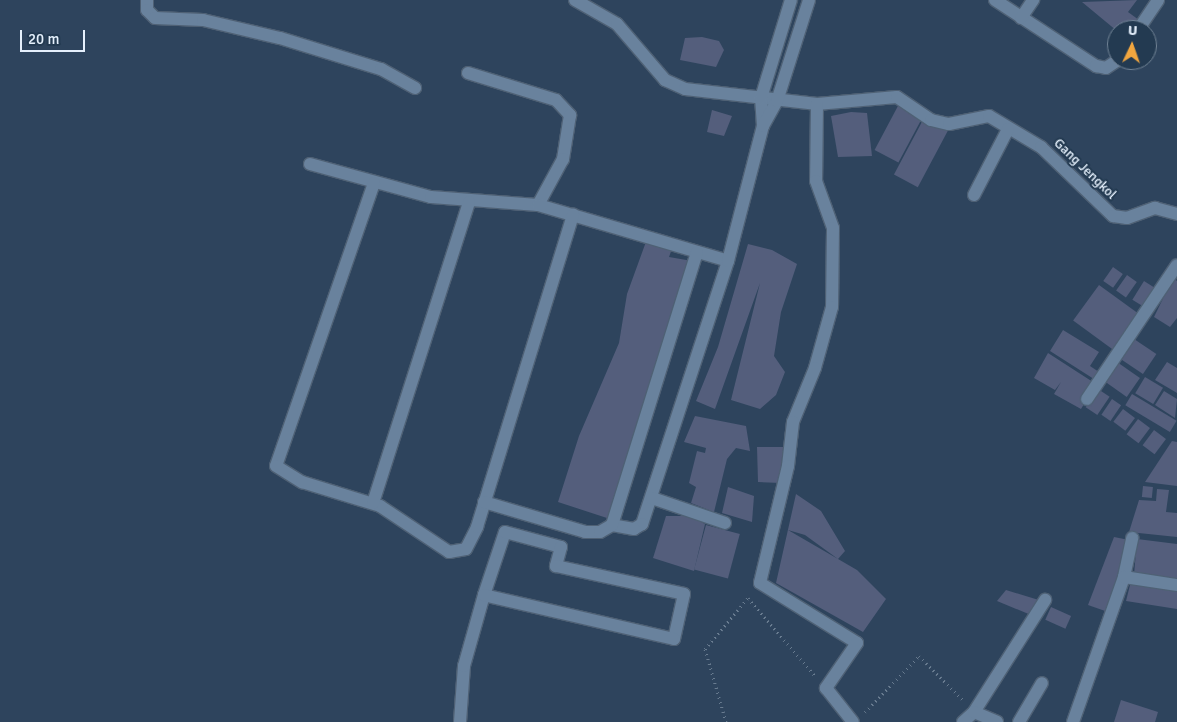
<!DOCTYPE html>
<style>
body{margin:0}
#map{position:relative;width:1177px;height:722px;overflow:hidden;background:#2e445d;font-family:Signika,sans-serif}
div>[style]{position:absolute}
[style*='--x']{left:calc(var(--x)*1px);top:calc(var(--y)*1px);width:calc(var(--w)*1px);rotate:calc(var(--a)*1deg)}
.building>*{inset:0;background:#545e7c;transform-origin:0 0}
.path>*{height:3px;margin-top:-1.5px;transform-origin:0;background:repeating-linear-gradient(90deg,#697c90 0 1px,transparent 0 5px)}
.roads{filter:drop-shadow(1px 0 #4f6175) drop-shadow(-1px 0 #4f6175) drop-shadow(0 1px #4f6175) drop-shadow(0 -1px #4f6175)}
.minor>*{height:12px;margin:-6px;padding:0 6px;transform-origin:6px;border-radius:6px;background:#69829d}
span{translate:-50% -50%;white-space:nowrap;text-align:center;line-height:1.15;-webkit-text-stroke:4px #233a51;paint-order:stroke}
.street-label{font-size:14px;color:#e5f0fc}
.north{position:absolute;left:1107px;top:20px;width:50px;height:50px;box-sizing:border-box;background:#233a51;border:1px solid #718395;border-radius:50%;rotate:3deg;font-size:14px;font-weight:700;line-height:20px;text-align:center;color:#e5f0fc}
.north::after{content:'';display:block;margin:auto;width:18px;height:22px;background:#f1a63f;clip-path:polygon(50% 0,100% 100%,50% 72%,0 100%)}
.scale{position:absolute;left:20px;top:30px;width:65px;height:22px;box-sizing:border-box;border:2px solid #e5f0fc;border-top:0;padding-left:6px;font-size:15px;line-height:18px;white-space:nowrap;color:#e5f0fc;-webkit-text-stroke:4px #233a51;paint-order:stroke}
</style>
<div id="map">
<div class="building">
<div style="clip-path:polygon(1137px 0,1128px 12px,1139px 20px,1129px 30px,1117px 31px,1082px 2px)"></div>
<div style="clip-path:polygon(702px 37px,719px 41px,724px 50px,716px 67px,680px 60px,685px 38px)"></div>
<div style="left:899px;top:104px;width:27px;height:52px;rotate:28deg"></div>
<div style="clip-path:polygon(712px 110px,732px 116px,724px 136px,707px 132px)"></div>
<div style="clip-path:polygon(851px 112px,867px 113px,872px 156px,838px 157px,831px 116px)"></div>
<div style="left:924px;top:118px;width:27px;height:64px;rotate:28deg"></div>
<div style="clip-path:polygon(647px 239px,673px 246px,669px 257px,692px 261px,610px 519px,558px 502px,579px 436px,619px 343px,627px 294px)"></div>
<div style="clip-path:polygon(748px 244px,772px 250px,797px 264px,781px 312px,774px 356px,785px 372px,776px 395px,760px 409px,731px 400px,760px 283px,715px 409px,696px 401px,718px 347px)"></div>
<div style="left:1113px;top:267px;width:12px;height:17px;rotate:35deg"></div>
<div style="left:1127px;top:275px;width:12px;height:19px;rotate:35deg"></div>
<div style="clip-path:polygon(1173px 278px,1177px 281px,1177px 318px,1170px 327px,1154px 317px)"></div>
<div style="left:1144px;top:281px;width:13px;height:22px;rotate:32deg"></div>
<div style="left:1099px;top:285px;width:49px;height:44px;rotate:36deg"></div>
<div style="clip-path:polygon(1063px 330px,1099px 352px,1090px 366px,1102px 374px,1097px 381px,1050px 351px)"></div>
<div style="left:1134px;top:339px;width:27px;height:24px;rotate:34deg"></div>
<div style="clip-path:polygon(1048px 353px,1096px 384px,1081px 409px,1054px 394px,1061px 382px,1055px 390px,1034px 378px)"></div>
<div style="left:1117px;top:362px;width:28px;height:23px;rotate:35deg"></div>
<div style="clip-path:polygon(1167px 362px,1177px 368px,1177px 393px,1155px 380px)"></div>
<div style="left:1145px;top:377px;width:21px;height:19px;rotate:31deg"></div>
<div style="left:1098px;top:389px;width:14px;height:22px;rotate:34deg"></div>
<div style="clip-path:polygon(1164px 391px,1177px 399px,1175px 418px,1155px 405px)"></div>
<div style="left:1132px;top:394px;width:52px;height:13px;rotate:31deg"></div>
<div style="left:1112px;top:399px;width:11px;height:19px;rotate:34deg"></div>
<div style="left:1123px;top:409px;width:15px;height:16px;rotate:37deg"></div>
<div style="clip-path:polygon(695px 416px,746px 426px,750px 451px,736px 448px,727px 459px,714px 512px,691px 503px,696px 487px,689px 483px,697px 451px,705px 453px,706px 448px,684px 442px)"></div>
<div style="left:1138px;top:419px;width:15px;height:19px;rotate:37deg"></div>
<div style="left:1154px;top:430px;width:15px;height:19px;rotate:37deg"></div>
<div style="clip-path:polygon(1172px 441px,1177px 442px,1177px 486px,1145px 482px)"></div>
<div style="clip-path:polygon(757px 447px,786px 447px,781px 483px,758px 482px)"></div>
<div style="left:1143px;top:486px;width:10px;height:11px;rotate:6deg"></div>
<div style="clip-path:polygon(728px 487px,754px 496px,752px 522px,722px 513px)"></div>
<div style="clip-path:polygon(1157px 489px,1169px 490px,1166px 512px,1177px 513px,1177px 537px,1129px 532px,1139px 500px,1156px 501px)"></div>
<div style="clip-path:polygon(796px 494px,821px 511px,845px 551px,838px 559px,805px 535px,788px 530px,857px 570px,886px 599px,863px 632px,776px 583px)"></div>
<div style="clip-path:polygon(666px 516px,689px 516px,705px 524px,694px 571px,653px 558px)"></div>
<div style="left:706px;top:525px;width:35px;height:46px;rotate:15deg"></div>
<div style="clip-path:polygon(1114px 537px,1129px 540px,1108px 612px,1088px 605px)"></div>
<div style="clip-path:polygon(1137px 539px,1177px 544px,1177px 581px,1134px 575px)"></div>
<div style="clip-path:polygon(1131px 581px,1177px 587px,1177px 609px,1126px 601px)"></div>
<div style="clip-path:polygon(1006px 590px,1042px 601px,1031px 615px,997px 601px)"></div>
<div style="left:1051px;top:607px;width:22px;height:14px;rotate:24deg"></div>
<div style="clip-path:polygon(1121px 700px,1158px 712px,1155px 722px,1114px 722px)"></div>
</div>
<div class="path">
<div style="--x:865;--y:712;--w:78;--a:-46"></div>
<div style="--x:919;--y:656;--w:61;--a:45"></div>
<div style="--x:726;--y:722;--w:76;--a:-106"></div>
<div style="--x:705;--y:649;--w:67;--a:-49.9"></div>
<div style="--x:748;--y:598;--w:103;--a:49.3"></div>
</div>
<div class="roads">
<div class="minor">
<div style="--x:147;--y:0;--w:10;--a:90"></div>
<div style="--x:147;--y:10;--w:11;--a:45"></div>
<div style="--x:155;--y:18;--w:48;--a:2.4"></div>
<div style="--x:203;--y:20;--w:79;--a:13.2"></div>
<div style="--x:280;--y:38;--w:106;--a:17.1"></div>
<div style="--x:381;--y:69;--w:39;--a:29"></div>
<div style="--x:575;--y:0;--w:48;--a:29.7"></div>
<div style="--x:617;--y:24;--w:74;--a:49.4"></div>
<div style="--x:665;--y:80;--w:22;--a:24"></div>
<div style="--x:685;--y:89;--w:133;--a:6.5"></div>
<div style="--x:817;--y:104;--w:80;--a:-5"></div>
<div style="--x:897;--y:97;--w:41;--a:34.1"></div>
<div style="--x:931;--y:120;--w:18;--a:13"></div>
<div style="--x:949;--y:124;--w:41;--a:-11.3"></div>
<div style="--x:989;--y:116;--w:61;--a:30.8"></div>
<div style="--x:1041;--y:147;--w:100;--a:43.8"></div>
<div style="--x:1113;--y:216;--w:14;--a:8"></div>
<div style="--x:1127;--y:218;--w:30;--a:-20"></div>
<div style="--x:1155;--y:208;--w:23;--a:15"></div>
<div style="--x:995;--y:0;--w:121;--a:33.2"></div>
<div style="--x:1096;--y:66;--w:10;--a:11"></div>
<div style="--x:1106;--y:68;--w:14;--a:-34"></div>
<div style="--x:1021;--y:18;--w:22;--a:-56"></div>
<div style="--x:1138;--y:30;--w:36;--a:-56"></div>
<div style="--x:468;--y:73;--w:92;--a:17.1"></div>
<div style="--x:556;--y:100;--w:21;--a:47"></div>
<div style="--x:570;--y:115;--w:45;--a:99"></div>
<div style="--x:563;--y:159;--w:52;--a:118.5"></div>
<div style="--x:817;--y:104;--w:77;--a:90.7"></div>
<div style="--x:816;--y:181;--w:50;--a:70.1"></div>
<div style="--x:833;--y:228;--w:79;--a:90.7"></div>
<div style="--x:832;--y:307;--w:63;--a:105.6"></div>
<div style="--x:815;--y:368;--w:58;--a:112.2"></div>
<div style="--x:793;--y:422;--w:44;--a:96.5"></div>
<div style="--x:788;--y:466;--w:120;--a:103.5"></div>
<div style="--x:760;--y:583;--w:114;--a:31.7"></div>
<div style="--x:857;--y:643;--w:55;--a:124.6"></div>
<div style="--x:826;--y:688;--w:43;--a:51.5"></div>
<div style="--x:763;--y:126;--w:28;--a:-94"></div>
<div style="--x:761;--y:98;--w:102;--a:-73"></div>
<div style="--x:310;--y:164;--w:125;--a:15.3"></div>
<div style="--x:431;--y:197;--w:107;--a:4.3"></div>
<div style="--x:538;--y:205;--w:198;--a:16.4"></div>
<div style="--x:728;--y:261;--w:277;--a:108.1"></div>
<div style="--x:642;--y:524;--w:9;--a:148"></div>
<div style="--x:634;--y:529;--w:22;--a:-170"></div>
<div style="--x:374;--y:183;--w:299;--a:109.1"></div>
<div style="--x:276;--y:466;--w:31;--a:32"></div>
<div style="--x:302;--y:482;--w:82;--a:17.1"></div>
<div style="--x:380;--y:506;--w:83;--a:33.7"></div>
<div style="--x:449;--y:552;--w:17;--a:-10"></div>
<div style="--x:466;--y:549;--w:25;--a:-63"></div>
<div style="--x:477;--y:527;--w:327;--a:-72.9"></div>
<div style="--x:974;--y:195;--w:74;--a:-62.7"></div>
<div style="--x:728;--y:261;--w:139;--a:-75.5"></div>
<div style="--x:763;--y:126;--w:29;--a:-61"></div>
<div style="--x:777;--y:101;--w:106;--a:-72.4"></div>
<div style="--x:1087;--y:399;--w:161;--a:-56.1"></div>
<div style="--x:652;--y:498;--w:77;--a:18.9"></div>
<div style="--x:484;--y:502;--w:105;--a:16.5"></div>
<div style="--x:585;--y:532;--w:15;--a:0"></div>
<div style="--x:600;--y:532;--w:14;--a:-30"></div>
<div style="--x:612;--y:525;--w:286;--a:-72.7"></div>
<div style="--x:373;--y:503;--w:316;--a:-72.3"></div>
<div style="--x:1124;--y:577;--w:40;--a:-78"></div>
<div style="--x:974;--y:712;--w:133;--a:-57.6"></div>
<div style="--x:460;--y:722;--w:56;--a:-85.9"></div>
<div style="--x:464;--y:666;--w:74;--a:-74.3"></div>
<div style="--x:484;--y:595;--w:66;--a:-71.6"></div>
<div style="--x:505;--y:532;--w:58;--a:15"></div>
<div style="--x:561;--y:547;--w:20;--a:105"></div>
<div style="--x:556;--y:566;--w:131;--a:12.3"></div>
<div style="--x:684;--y:594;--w:46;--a:102.5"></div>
<div style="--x:674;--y:639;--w:195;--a:-167"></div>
<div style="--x:963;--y:722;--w:15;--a:-42"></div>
<div style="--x:974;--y:712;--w:25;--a:23"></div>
<div style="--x:1019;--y:722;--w:45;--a:-59.5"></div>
<div style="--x:1073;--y:722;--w:154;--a:-70.6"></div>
<div style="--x:1124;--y:577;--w:54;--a:8.6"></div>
</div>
</div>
<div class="street-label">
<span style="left:1085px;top:169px;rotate:44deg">Gang Jengkol</span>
</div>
<div class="north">U</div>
<div class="scale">20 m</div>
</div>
